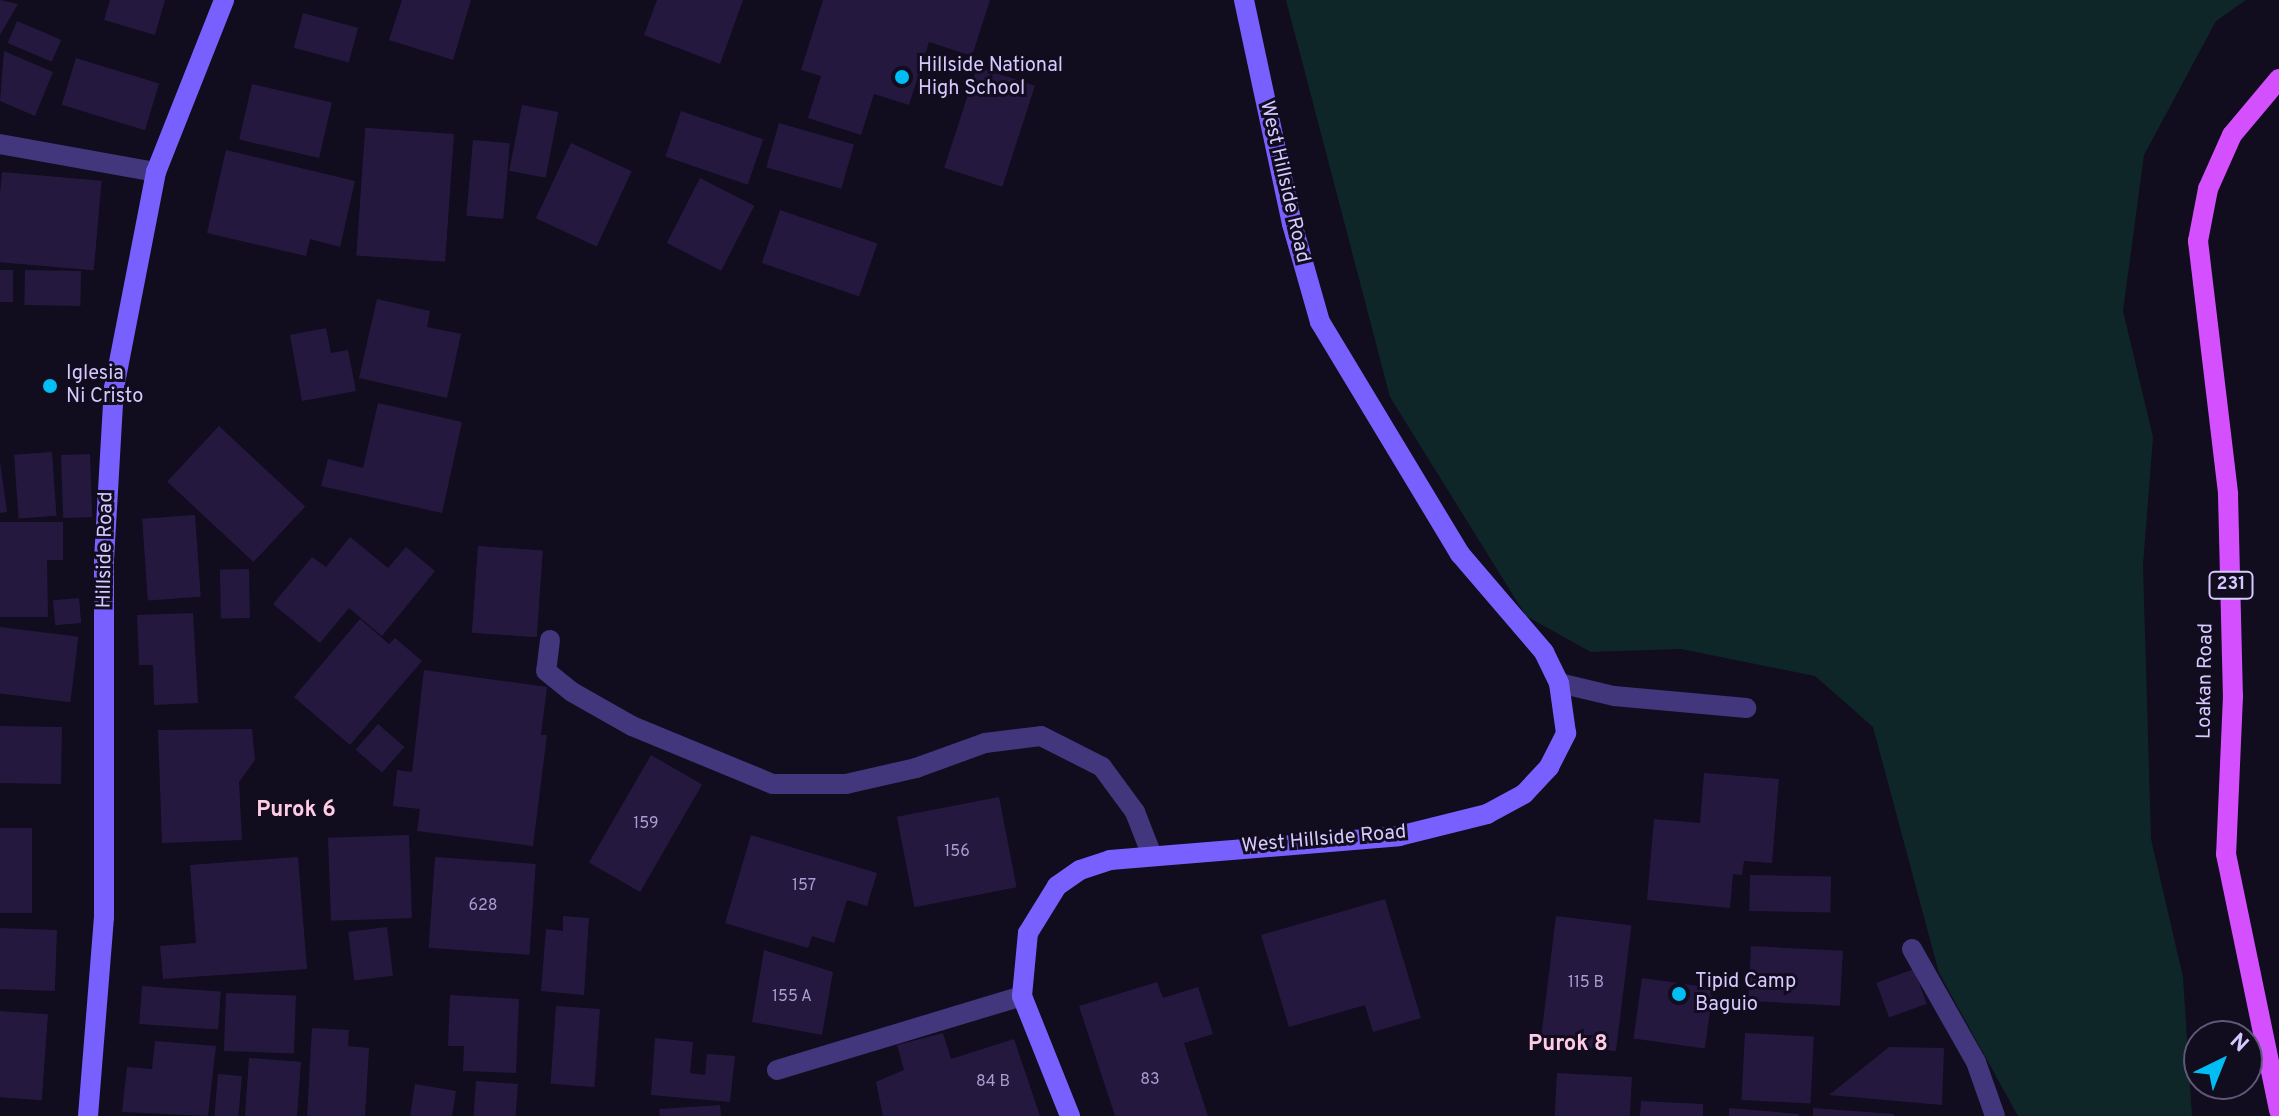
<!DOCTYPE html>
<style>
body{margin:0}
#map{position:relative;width:2279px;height:1116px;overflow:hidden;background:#110c1e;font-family:Overpass,sans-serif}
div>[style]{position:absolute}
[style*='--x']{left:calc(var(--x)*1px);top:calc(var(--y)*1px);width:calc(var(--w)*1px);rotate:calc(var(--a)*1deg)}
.green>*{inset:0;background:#0f2628}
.building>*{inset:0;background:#25183f;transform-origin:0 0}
.lane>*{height:20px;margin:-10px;padding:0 10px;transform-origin:10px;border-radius:10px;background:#42367d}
.street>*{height:20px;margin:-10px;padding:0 10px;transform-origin:10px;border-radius:10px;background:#42367d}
.secondary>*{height:20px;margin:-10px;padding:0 10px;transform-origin:10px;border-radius:10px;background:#7860ff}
.primary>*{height:20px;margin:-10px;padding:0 10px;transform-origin:10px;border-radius:10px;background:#d450ff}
.dots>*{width:22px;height:22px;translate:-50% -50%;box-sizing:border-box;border:4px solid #110c1e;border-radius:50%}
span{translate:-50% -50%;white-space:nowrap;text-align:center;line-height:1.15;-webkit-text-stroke:6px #110c1e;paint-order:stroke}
.number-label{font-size:16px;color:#aa9dcf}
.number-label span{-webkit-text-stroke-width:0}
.shield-label span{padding:2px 6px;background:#110c1e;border:2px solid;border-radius:6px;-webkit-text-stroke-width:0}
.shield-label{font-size:18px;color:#d6c9ff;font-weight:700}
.poi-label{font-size:20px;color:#d6c9ff}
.left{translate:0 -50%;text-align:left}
.street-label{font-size:20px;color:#d6c9ff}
.neighbourhood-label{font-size:22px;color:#ffcbe5;font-weight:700}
.north{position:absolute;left:2183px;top:1020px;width:80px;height:80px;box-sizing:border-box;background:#110c1e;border:2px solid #605878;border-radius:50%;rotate:43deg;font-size:22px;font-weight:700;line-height:32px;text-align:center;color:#d6c9ff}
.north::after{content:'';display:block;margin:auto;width:28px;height:36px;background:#00bdf4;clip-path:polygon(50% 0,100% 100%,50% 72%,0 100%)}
</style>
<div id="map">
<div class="green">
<div style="clip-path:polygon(1286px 0,2246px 0,2216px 21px,2144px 155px,2123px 311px,2153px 437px,2143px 565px,2151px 839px,2183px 977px,2192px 1116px,2018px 1116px,1939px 973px,1873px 727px,1815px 676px,1681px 649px,1591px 652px,1526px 616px,1390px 397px)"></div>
</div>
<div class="building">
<div style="clip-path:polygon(0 0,18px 4px,0 35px)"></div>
<div style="clip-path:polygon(110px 0,165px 0,155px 35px,104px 20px)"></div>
<div style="clip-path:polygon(402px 0,471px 0,453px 60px,389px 40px)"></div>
<div style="clip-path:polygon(657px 0,743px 0,720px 64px,644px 35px)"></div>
<div style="clip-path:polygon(823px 0,990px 0,972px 56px,929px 42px,909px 105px,874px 94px,861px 135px,808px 118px,821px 76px,801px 70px)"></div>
<div style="left:303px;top:13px;width:57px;height:36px;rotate:15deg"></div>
<div style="left:17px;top:21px;width:48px;height:24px;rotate:23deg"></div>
<div style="clip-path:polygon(4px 51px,53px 72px,35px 116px,0 101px)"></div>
<div style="left:76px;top:58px;width:87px;height:49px;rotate:17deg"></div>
<div style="left:977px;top:67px;width:61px;height:106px;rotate:18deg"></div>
<div style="left:252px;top:84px;width:82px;height:57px;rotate:13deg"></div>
<div style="left:522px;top:105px;width:37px;height:67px;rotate:11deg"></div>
<div style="left:681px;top:111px;width:87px;height:48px;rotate:19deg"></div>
<div style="left:779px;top:123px;width:78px;height:46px;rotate:16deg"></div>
<div style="left:454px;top:134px;width:128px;height:89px;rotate:94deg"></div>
<div style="left:473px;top:140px;width:37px;height:76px;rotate:5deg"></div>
<div style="left:571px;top:143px;width:67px;height:83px;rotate:25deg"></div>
<div style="clip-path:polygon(226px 150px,355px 181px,340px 247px,310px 239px,306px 256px,207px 233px)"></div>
<div style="left:2px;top:172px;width:100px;height:90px;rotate:5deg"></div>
<div style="left:700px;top:178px;width:61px;height:73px;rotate:27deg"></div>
<div style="left:780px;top:210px;width:103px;height:56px;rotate:19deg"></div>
<div style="left:13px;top:270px;width:32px;height:13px;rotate:90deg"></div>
<div style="left:25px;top:270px;width:56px;height:35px;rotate:1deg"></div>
<div style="clip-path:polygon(377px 299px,430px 311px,427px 327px,461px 334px,447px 398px,359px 378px)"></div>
<div style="clip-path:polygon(326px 328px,331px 353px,348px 350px,356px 391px,302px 401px,290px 335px)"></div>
<div style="clip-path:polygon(378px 403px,462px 422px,442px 513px,321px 486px,328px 459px,363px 468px)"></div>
<div style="left:219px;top:426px;width:118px;height:76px;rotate:43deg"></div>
<div style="left:52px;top:452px;width:64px;height:38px;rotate:86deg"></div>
<div style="left:90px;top:454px;width:63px;height:29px;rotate:88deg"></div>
<div style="clip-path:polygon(0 462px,7px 512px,0 513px)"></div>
<div style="left:195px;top:515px;width:82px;height:53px;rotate:86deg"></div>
<div style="clip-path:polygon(0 522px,63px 522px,63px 560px,47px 560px,48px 617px,0 617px)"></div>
<div style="clip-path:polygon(350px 537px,388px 568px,406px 547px,435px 571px,382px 636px,349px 608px,320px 643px,273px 604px,312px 557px,326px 567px)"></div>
<div style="left:478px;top:546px;width:65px;height:87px;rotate:4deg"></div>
<div style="left:249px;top:569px;width:49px;height:29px;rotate:89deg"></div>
<div style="left:79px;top:598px;width:25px;height:26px;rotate:85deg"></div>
<div style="clip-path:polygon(193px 613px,198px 703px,154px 705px,153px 665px,139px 665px,137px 615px)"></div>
<div style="clip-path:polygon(360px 619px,389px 644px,395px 638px,422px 661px,350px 745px,294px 697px)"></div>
<div style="left:0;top:627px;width:79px;height:66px;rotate:7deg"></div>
<div style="clip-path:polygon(424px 670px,547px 687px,541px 735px,547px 735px,533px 846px,417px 831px,420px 809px,393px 806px,397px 770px,412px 772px)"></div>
<div style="left:378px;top:724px;width:35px;height:34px;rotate:41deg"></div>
<div style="left:0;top:726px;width:62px;height:57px;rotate:1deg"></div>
<div style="clip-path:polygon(252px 729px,255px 760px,239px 782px,242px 840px,162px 843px,158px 730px)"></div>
<div style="left:651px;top:755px;width:59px;height:124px;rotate:30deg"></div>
<div style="clip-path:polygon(1704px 773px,1779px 779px,1772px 863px,1744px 861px,1742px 875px,1733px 874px,1730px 908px,1647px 900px,1654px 819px,1700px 823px)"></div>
<div style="left:999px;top:797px;width:92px;height:104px;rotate:79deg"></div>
<div style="left:0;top:828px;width:32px;height:85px"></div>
<div style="left:409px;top:835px;width:83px;height:81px;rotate:88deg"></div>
<div style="clip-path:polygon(751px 835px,877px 873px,867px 906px,847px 900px,834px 943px,812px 936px,808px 948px,725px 923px)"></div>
<div style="clip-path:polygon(298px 857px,307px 969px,163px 979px,160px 946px,196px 943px,190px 865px)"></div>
<div style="left:435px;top:857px;width:101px;height:91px;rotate:4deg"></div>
<div style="left:1750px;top:875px;width:81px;height:36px;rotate:1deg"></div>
<div style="clip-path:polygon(1385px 899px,1421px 1018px,1373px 1032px,1365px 1005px,1289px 1027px,1261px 935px)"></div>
<div style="clip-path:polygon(563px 916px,589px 918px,584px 995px,541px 991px,546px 929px,563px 931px)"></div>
<div style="left:1556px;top:916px;width:76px;height:127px;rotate:7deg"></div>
<div style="left:387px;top:927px;width:49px;height:39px;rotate:83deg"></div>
<div style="left:0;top:928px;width:57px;height:61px;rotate:2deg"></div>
<div style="left:1751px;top:946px;width:92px;height:55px;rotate:3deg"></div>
<div style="clip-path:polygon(764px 950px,833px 972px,822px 1035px,752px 1022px)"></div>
<div style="left:1914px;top:969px;width:37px;height:40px;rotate:70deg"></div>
<div style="left:1642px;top:978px;width:72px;height:61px;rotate:8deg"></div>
<div style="clip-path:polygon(1157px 982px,1163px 998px,1198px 987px,1213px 1034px,1184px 1043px,1208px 1116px,1115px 1116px,1079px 1006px)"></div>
<div style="left:142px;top:986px;width:79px;height:38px;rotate:4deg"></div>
<div style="left:226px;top:993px;width:70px;height:58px;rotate:2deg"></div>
<div style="clip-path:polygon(450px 995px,519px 999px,516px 1073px,463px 1071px,464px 1046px,448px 1046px)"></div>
<div style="left:556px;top:1006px;width:44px;height:78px;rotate:4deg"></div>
<div style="left:0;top:1011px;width:48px;height:86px;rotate:4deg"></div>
<div style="clip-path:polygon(312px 1028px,349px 1030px,348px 1046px,369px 1048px,365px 1116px,307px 1116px)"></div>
<div style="clip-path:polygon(943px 1033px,951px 1059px,1014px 1039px,1040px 1116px,883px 1116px,876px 1082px,904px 1070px,897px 1045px)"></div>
<div style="left:1745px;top:1033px;width:69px;height:67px;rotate:3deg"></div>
<div style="clip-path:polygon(655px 1038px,693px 1042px,690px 1073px,705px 1075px,707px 1054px,735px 1056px,730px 1102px,651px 1095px)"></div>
<div style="clip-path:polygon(155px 1041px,216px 1046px,208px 1116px,122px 1112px,127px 1067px,152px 1069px)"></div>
<div style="clip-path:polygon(1889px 1047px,1944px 1048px,1942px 1105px,1829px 1095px)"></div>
<div style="left:249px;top:1058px;width:52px;height:58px;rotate:4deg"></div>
<div style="left:1557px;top:1073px;width:75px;height:43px;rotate:3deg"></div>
<div style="left:218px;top:1074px;width:24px;height:42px;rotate:5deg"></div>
<div style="left:476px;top:1081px;width:42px;height:35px;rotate:4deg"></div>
<div style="clip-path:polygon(415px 1084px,456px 1091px,452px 1116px,410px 1116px)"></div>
<div style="clip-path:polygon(1641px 1101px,1703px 1104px,1703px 1116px,1640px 1116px)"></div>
<div style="clip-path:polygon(720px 1105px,721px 1116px,660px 1116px,659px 1109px)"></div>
<div style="clip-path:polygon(1729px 1108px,1799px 1114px,1799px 1116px,1729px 1116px)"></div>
<div style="clip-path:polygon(1813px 1108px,1894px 1114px,1894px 1116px,1813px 1116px)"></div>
</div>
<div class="lane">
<div style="--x:0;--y:144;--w:158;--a:10.2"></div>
</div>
<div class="street">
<div style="--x:550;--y:640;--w:31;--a:97"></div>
<div style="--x:546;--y:671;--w:33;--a:39"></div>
<div style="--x:572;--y:692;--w:69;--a:29.5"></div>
<div style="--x:632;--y:726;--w:152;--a:22.4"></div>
<div style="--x:773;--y:784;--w:73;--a:0"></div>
<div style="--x:846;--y:784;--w:72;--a:-12.9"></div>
<div style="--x:916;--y:768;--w:73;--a:-19.9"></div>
<div style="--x:985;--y:743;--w:56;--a:-7.1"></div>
<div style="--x:1041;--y:736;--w:68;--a:26.9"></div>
<div style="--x:1102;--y:767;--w:56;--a:53.7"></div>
<div style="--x:1135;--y:812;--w:44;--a:68.7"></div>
<div style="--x:1559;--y:683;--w:57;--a:13.3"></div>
<div style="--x:1614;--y:696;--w:133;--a:5.2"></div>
<div style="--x:1912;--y:949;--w:130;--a:60.5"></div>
<div style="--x:1976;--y:1062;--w:57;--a:70.6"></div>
<div style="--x:777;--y:1070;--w:256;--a:-16.8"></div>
</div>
<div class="secondary">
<div style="--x:88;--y:1116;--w:200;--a:-85.4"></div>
<div style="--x:104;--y:917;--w:357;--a:-90"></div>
<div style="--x:104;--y:560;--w:172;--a:-86.7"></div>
<div style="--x:114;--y:388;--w:220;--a:-79"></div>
<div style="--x:156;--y:172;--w:185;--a:-68.4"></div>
<div style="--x:1070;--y:1116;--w:129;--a:-111.8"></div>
<div style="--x:1022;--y:996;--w:63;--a:-84.6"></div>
<div style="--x:1028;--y:933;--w:55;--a:-58.3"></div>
<div style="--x:1057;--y:886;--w:28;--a:-35"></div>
<div style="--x:1080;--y:870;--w:32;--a:-18"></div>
<div style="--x:1110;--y:860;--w:290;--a:-4.7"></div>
<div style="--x:1399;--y:836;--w:91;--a:-14"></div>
<div style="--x:1487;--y:814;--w:42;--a:-28.4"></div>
<div style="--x:1524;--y:794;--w:37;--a:-47"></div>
<div style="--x:1549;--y:767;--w:38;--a:-63"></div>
<div style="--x:1566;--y:733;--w:50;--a:-98"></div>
<div style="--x:1559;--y:683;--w:34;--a:-116"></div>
<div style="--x:1544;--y:652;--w:129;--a:-130.6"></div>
<div style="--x:1460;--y:554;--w:271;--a:-121.1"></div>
<div style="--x:1320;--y:322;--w:102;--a:-105.9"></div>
<div style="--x:1292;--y:224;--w:229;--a:-102.1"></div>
</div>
<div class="primary">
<div style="--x:2279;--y:79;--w:73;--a:130"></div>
<div style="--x:2232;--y:135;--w:59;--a:114"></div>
<div style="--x:2208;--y:189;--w:53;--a:100.9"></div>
<div style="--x:2198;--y:241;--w:255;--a:83.2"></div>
<div style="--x:2228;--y:494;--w:202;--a:88.6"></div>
<div style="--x:2233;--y:696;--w:158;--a:92.5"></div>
<div style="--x:2226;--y:854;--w:262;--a:78.3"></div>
</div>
<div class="dots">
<div style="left:902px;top:77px;background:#00bdf4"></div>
<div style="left:50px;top:386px;background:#00bdf4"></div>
<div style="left:1679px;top:994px;background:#00bdf4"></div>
</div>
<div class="number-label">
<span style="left:646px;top:824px">159</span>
<span style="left:957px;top:852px">156</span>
<span style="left:804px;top:886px">157</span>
<span style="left:483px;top:906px">628</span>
<span style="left:1586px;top:983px">115 B</span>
<span style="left:792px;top:997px">155 A</span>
<span style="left:1150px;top:1080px">83</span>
<span style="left:993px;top:1082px">84 B</span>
</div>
<div class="shield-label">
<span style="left:2231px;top:585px">231</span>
</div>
<div class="poi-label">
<span class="left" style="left:918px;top:78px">Hillside National<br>High School</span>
<span class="left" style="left:66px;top:386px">Iglesia<br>Ni Cristo</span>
<span class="left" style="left:1695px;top:994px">Tipid Camp<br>Baguio</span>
</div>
<div class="street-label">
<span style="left:1284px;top:182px;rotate:77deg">West Hillside Road</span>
<span style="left:106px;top:550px;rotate:-89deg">Hillside Road</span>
<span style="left:2206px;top:681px;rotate:-89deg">Loakan Road</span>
<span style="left:1324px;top:840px;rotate:-5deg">West Hillside Road</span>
</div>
<div class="neighbourhood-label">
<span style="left:296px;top:811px">Purok 6</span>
<span style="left:1568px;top:1045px">Purok 8</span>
</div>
<div class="north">N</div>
</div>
